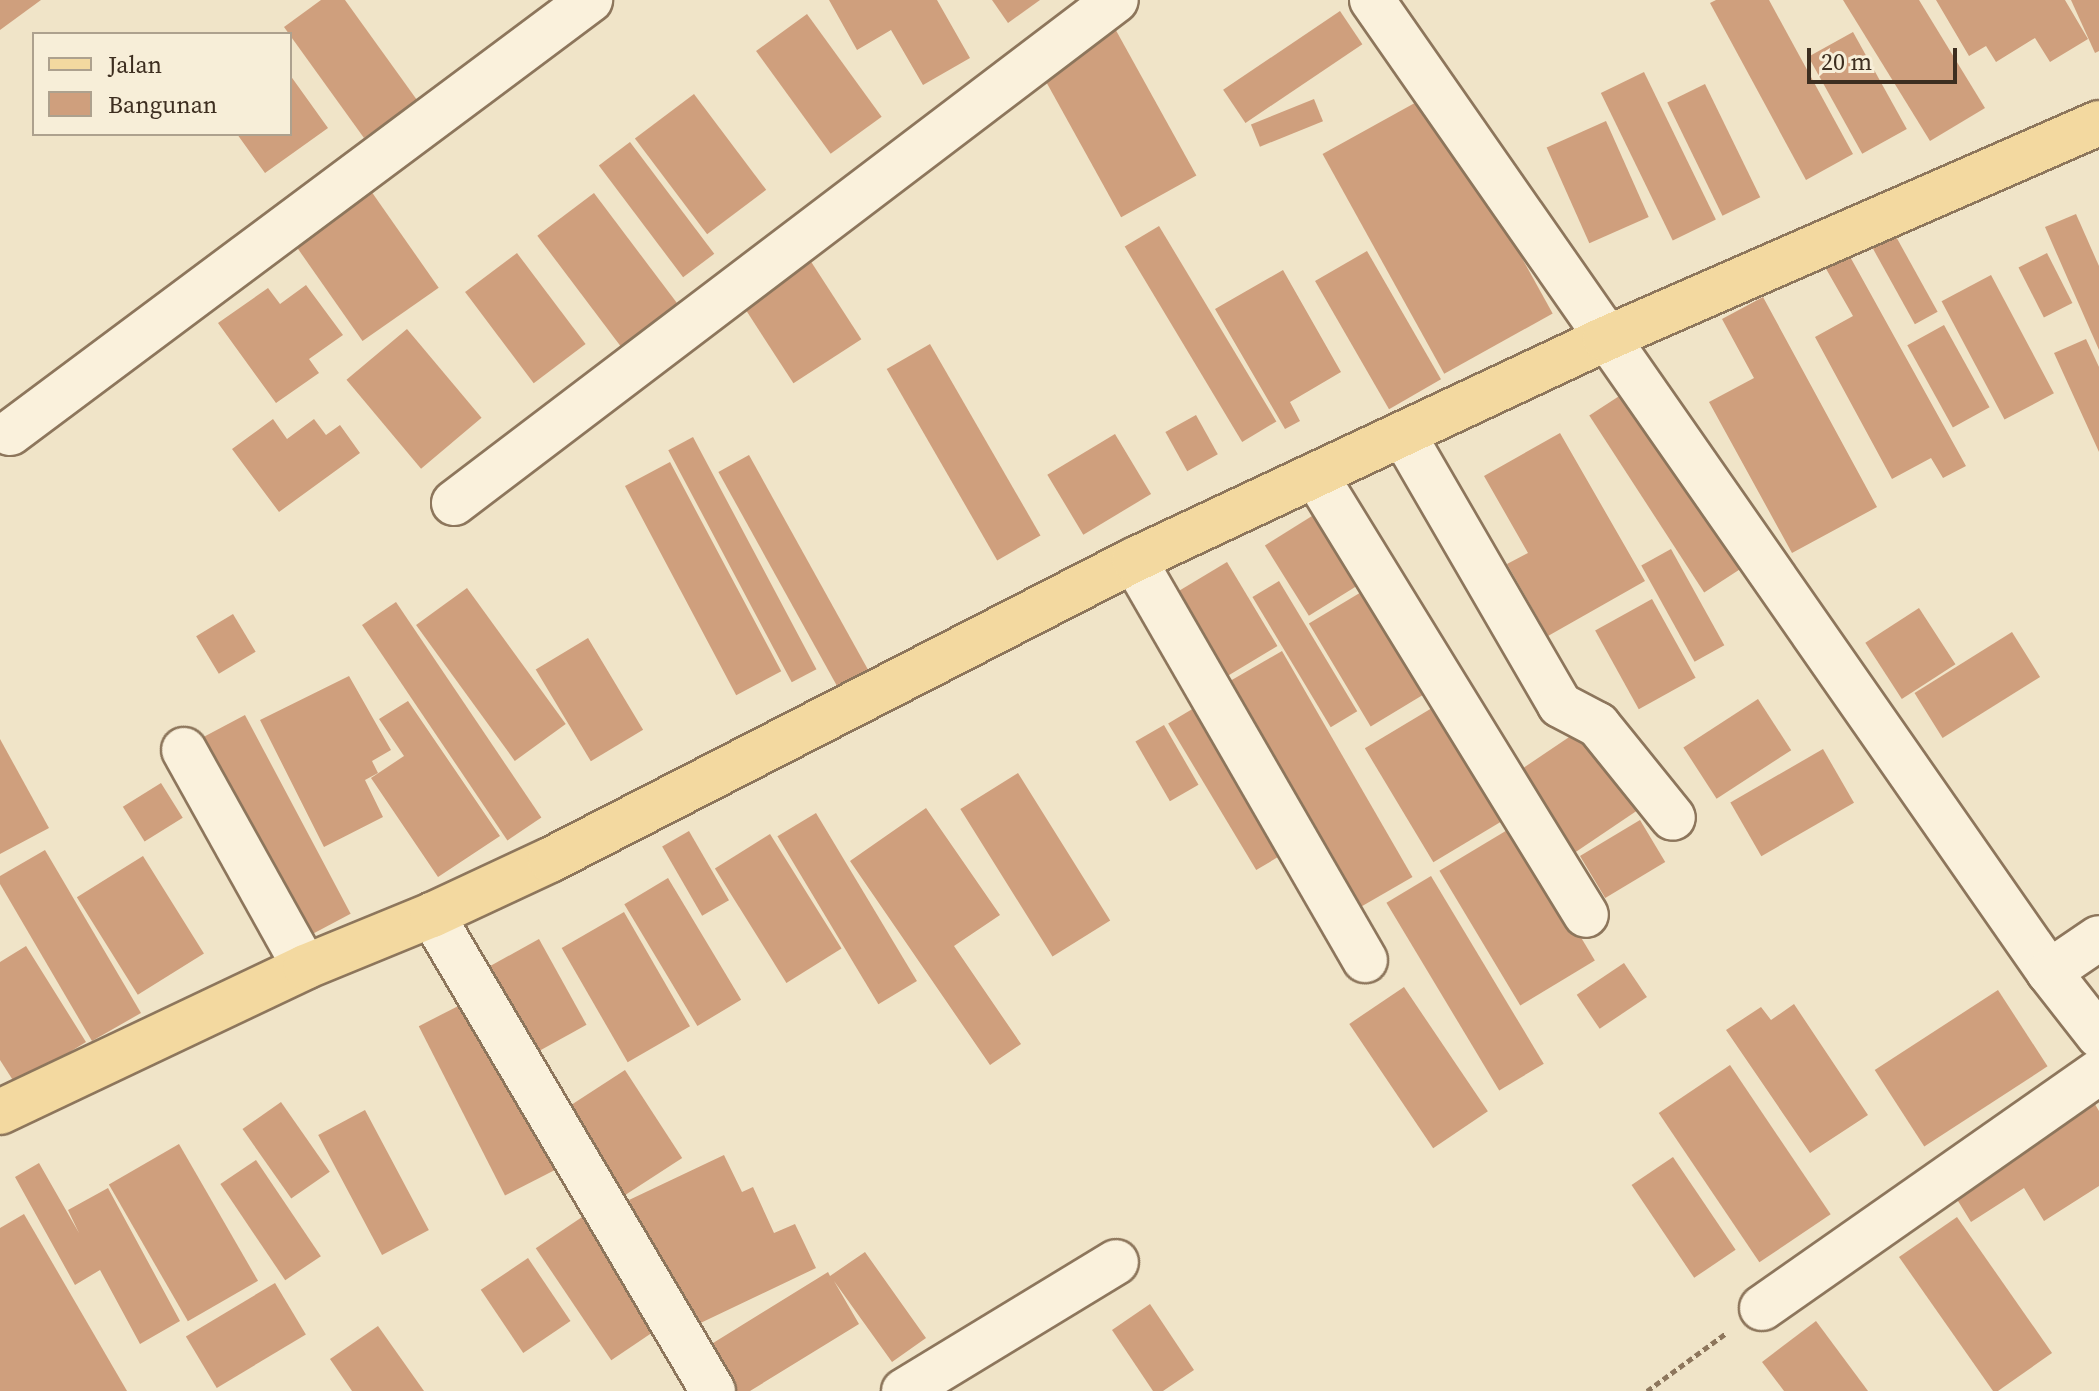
<!DOCTYPE html>
<style>
body{margin:0}
#map{position:relative;width:2099px;height:1391px;overflow:hidden;background:#f0e4c8;font-family:"Source Serif 4",serif}
div>[style]{position:absolute}
[style*='--x']{left:calc(var(--x)*1px);top:calc(var(--y)*1px);width:calc(var(--w)*1px);rotate:calc(var(--a)*1deg)}
.building>*{inset:0;background:#cf9f7d;transform-origin:0 0}
.path>*{height:5px;margin-top:-2.5px;transform-origin:0;background:repeating-linear-gradient(90deg,#8d765c 0 6px,transparent 0 10px)}
.roads{filter:drop-shadow(2px 0 #8d765c) drop-shadow(-2px 0 #8d765c) drop-shadow(0 2px #8d765c) drop-shadow(0 -2px #8d765c)}
.minor>*{height:44px;margin:-22px;padding:0 22px;transform-origin:22px;border-radius:22px;background:#faf1dc}
.major>*{height:44px;margin:-22px;padding:0 22px;transform-origin:22px;border-radius:22px;background:#f3d9a0}
span{translate:-50% -50%;white-space:nowrap;text-align:center;line-height:1.15;-webkit-text-stroke:7px #f7eed8;paint-order:stroke}
.legend{position:absolute;left:32px;top:32px;width:260px;height:104px;box-sizing:border-box;background:#f7eed8;border:2px solid #ada18e;margin:0;padding:10px 14px;list-style:none;font-size:24px;color:#3d2e20}
.legend li{display:flex;align-items:center;gap:16px;height:40px}
.legend b{width:40px;border:2px solid #ada18e}
.scale{position:absolute;left:1807px;top:48px;width:150px;height:36px;box-sizing:border-box;border:4px solid #3d2e20;border-top:0;padding-left:10px;font-size:24px;line-height:28px;white-space:nowrap;color:#3d2e20;-webkit-text-stroke:6px #f7eed8;paint-order:stroke}
</style>
<div id="map">
<div class="building">
<div style="clip-path:polygon(0 0,41px 0,0 30px)"></div>
<div style="clip-path:polygon(321px 0,345px 0,417px 100px,364px 138px,284px 27px)"></div>
<div style="clip-path:polygon(829px 0,937px 0,970px 58px,923px 85px,891px 30px,857px 50px)"></div>
<div style="clip-path:polygon(992px 0,1040px 0,1008px 23px)"></div>
<div style="clip-path:polygon(1716px 0,1769px 0,1853px 154px,1806px 180px,1710px 3px)"></div>
<div style="clip-path:polygon(1843px 0,1919px 0,1985px 108px,1930px 141px)"></div>
<div style="clip-path:polygon(1936px 0,2065px 0,2088px 39px,2050px 62px,2035px 38px,1996px 62px,1986px 46px,1969px 56px)"></div>
<div style="clip-path:polygon(2071px 0,2099px 0,2099px 51px,2095px 53px)"></div>
<div style="left:1340px;top:11px;width:40px;height:141px;rotate:56deg"></div>
<div style="left:807px;top:14px;width:127px;height:63px;rotate:54deg"></div>
<div style="left:1113px;top:25px;width:172px;height:86px;rotate:61deg"></div>
<div style="left:1853px;top:32px;width:111px;height:51px;rotate:61deg"></div>
<div style="left:1644px;top:72px;width:164px;height:48px;rotate:64deg"></div>
<div style="clip-path:polygon(290px 75px,328px 128px,265px 173px,237px 134px,290px 134px)"></div>
<div style="left:1705px;top:84px;width:126px;height:42px;rotate:64deg"></div>
<div style="left:694px;top:94px;width:120px;height:74px;rotate:53deg"></div>
<div style="left:1431px;top:94px;width:251px;height:124px;rotate:61deg"></div>
<div style="left:1314px;top:99px;width:24px;height:68px;rotate:68deg"></div>
<div style="left:1606px;top:121px;width:105px;height:65px;rotate:66deg"></div>
<div style="left:630px;top:142px;width:140px;height:39px;rotate:53deg"></div>
<div style="left:371px;top:191px;width:118px;height:93px;rotate:55deg"></div>
<div style="left:594px;top:193px;width:151px;height:71px;rotate:53deg"></div>
<div style="clip-path:polygon(2076px 214px,2099px 266px,2099px 350px,2045px 227px)"></div>
<div style="left:1159px;top:226px;width:228px;height:40px;rotate:59deg"></div>
<div style="left:1894px;top:233px;width:90px;height:26px;rotate:61deg"></div>
<div style="left:1367px;top:251px;width:148px;height:60px;rotate:60deg"></div>
<div style="left:517px;top:253px;width:114px;height:65px;rotate:53deg"></div>
<div style="clip-path:polygon(1848px 253px,1966px 466px,1943px 478px,1931px 458px,1892px 479px,1815px 337px,1853px 316px,1825px 267px)"></div>
<div style="left:2047px;top:253px;width:56px;height:32px;rotate:63deg"></div>
<div style="left:808px;top:257px;width:98px;height:81px;rotate:57deg"></div>
<div style="clip-path:polygon(1283px 270px,1341px 372px,1290px 402px,1300px 421px,1285px 429px,1215px 309px)"></div>
<div style="left:1991px;top:275px;width:134px;height:56px;rotate:62deg"></div>
<div style="clip-path:polygon(306px 285px,343px 335px,309px 359px,319px 373px,276px 403px,218px 323px,268px 288px,280px 304px)"></div>
<div style="clip-path:polygon(1763px 297px,1877px 507px,1792px 553px,1709px 402px,1754px 378px,1722px 319px)"></div>
<div style="left:1944px;top:325px;width:94px;height:42px;rotate:61deg"></div>
<div style="left:407px;top:329px;width:116px;height:79px;rotate:50deg"></div>
<div style="clip-path:polygon(2086px 339px,2099px 367px,2099px 452px,2054px 353px)"></div>
<div style="left:930px;top:344px;width:221px;height:50px;rotate:60deg"></div>
<div style="left:1627px;top:391px;width:211px;height:45px;rotate:57deg"></div>
<div style="left:1196px;top:415px;width:45px;height:35px;rotate:61deg"></div>
<div style="clip-path:polygon(273px 419px,287px 439px,314px 419px,326px 435px,340px 425px,360px 453px,279px 512px,232px 449px)"></div>
<div style="clip-path:polygon(1560px 433px,1645px 581px,1548px 636px,1507px 564px,1528px 553px,1484px 476px)"></div>
<div style="left:1115px;top:434px;width:70px;height:79px;rotate:59deg"></div>
<div style="left:693px;top:437px;width:263px;height:28px;rotate:62deg"></div>
<div style="left:749px;top:455px;width:253px;height:35px;rotate:61deg"></div>
<div style="left:670px;top:462px;width:237px;height:51px;rotate:62deg"></div>
<div style="left:1320px;top:511px;width:83px;height:65px;rotate:58deg"></div>
<div style="left:1671px;top:549px;width:110px;height:34px;rotate:61deg"></div>
<div style="left:1227px;top:562px;width:98px;height:67px;rotate:59deg"></div>
<div style="left:1279px;top:581px;width:152px;height:31px;rotate:59deg"></div>
<div style="left:467px;top:588px;width:168px;height:63px;rotate:54deg"></div>
<div style="left:1368px;top:588px;width:120px;height:69px;rotate:59deg"></div>
<div style="left:1652px;top:599px;width:90px;height:65px;rotate:61deg"></div>
<div style="left:396px;top:602px;width:260px;height:41px;rotate:56deg"></div>
<div style="left:1919px;top:608px;width:67px;height:64px;rotate:57deg"></div>
<div style="left:233px;top:614px;width:44px;height:43px;rotate:59deg"></div>
<div style="left:2012px;top:632px;width:53px;height:115px;rotate:58deg"></div>
<div style="left:588px;top:638px;width:107px;height:61px;rotate:59deg"></div>
<div style="left:1282px;top:651px;width:261px;height:75px;rotate:60deg"></div>
<div style="clip-path:polygon(349px 676px,391px 750px,372px 761px,378px 773px,365px 780px,383px 817px,324px 847px,260px 720px)"></div>
<div style="left:1758px;top:699px;width:61px;height:89px;rotate:57deg"></div>
<div style="clip-path:polygon(408px 701px,500px 836px,438px 877px,371px 778px,404px 756px,379px 719px)"></div>
<div style="left:1442px;top:702px;width:133px;height:90px;rotate:59deg"></div>
<div style="left:1199px;top:705px;width:171px;height:36px;rotate:59deg"></div>
<div style="left:245px;top:715px;width:225px;height:47px;rotate:62deg"></div>
<div style="left:1164px;top:725px;width:69px;height:33px;rotate:60deg"></div>
<div style="left:1587px;top:725px;width:99px;height:92px;rotate:56deg"></div>
<div style="clip-path:polygon(0 739px,49px 828px,0 854px)"></div>
<div style="left:1823px;top:749px;width:62px;height:107px;rotate:60deg"></div>
<div style="left:1018px;top:773px;width:174px;height:68px;rotate:58deg"></div>
<div style="left:161px;top:783px;width:41px;height:45px;rotate:58deg"></div>
<div style="clip-path:polygon(926px 808px,1000px 915px,954px 946px,1021px 1044px,990px 1065px,850px 861px)"></div>
<div style="left:816px;top:813px;width:196px;height:45px;rotate:59deg"></div>
<div style="left:1640px;top:820px;width:49px;height:70px;rotate:59deg"></div>
<div style="left:1514px;top:826px;width:157px;height:87px;rotate:59deg"></div>
<div style="left:689px;top:831px;width:80px;height:31px;rotate:60deg"></div>
<div style="left:770px;top:834px;width:135px;height:65px;rotate:58deg"></div>
<div style="clip-path:polygon(45px 850px,141px 1013px,92px 1041px,0 884px,0 876px)"></div>
<div style="left:143px;top:856px;width:115px;height:78px;rotate:58deg"></div>
<div style="left:1431px;top:876px;width:219px;height:52px;rotate:59deg"></div>
<div style="left:668px;top:878px;width:142px;height:51px;rotate:59deg"></div>
<div style="left:624px;top:912px;width:132px;height:72px;rotate:60deg"></div>
<div style="left:539px;top:939px;width:98px;height:64px;rotate:61deg"></div>
<div style="clip-path:polygon(26px 946px,86px 1042px,16px 1085px,0 1060px,0 962px)"></div>
<div style="left:1624px;top:963px;width:41px;height:57px;rotate:56deg"></div>
<div style="left:1404px;top:987px;width:150px;height:66px;rotate:56deg"></div>
<div style="left:1998px;top:990px;width:91px;height:147px;rotate:57deg"></div>
<div style="left:474px;top:998px;width:190px;height:62px;rotate:63deg"></div>
<div style="clip-path:polygon(1794px 1004px,1868px 1115px,1810px 1153px,1726px 1030px,1761px 1007px,1771px 1020px)"></div>
<div style="left:1730px;top:1065px;width:180px;height:86px;rotate:56deg"></div>
<div style="left:625px;top:1070px;width:105px;height:73px;rotate:57deg"></div>
<div style="clip-path:polygon(2087px 1091px,2099px 1111px,2099px 1186px,2044px 1221px,2024px 1188px,1971px 1222px,1945px 1180px)"></div>
<div style="left:281px;top:1102px;width:85px;height:47px;rotate:55deg"></div>
<div style="left:365px;top:1110px;width:136px;height:53px;rotate:62deg"></div>
<div style="left:179px;top:1144px;width:158px;height:81px;rotate:60deg"></div>
<div style="clip-path:polygon(724px 1155px,742px 1192px,753px 1187px,774px 1233px,795px 1224px,816px 1268px,690px 1328px,629px 1200px)"></div>
<div style="left:1673px;top:1157px;width:112px;height:50px;rotate:56deg"></div>
<div style="left:256px;top:1160px;width:116px;height:43px;rotate:56deg"></div>
<div style="clip-path:polygon(39px 1163px,79px 1233px,68px 1210px,108px 1188px,180px 1321px,140px 1344px,100px 1270px,75px 1285px,15px 1177px)"></div>
<div style="left:588px;top:1213px;width:135px;height:63px;rotate:56deg"></div>
<div style="clip-path:polygon(24px 1214px,127px 1391px,0 1391px,0 1228px)"></div>
<div style="clip-path:polygon(1957px 1217px,2052px 1353px,1998px 1391px,1993px 1391px,1899px 1257px)"></div>
<div style="clip-path:polygon(865px 1252px,926px 1338px,892px 1362px,834px 1281px,859px 1324px,750px 1391px,731px 1391px,705px 1348px,828px 1272px,830px 1276px)"></div>
<div style="left:528px;top:1258px;width:76px;height:57px;rotate:56deg"></div>
<div style="left:275px;top:1283px;width:60px;height:104px;rotate:59deg"></div>
<div style="clip-path:polygon(1150px 1304px,1194px 1370px,1163px 1391px,1153px 1391px,1112px 1330px)"></div>
<div style="clip-path:polygon(1816px 1321px,1868px 1391px,1784px 1391px,1762px 1362px)"></div>
<div style="clip-path:polygon(378px 1326px,424px 1391px,352px 1391px,330px 1359px)"></div>
</div>
<div class="path">
<div style="--x:1647;--y:1391;--w:97;--a:-36.2"></div>
</div>
<div class="roads">
<div class="minor">
<div style="--x:1372;--y:0;--w:1185;--a:55.14"></div>
<div style="--x:2049;--y:972;--w:81;--a:52"></div>
<div style="--x:10;--y:433;--w:724;--a:-36.74"></div>
<div style="--x:1403;--y:434;--w:313;--a:59.9"></div>
<div style="--x:1560;--y:705;--w:43;--a:27.8"></div>
<div style="--x:1598;--y:725;--w:119;--a:51.1"></div>
<div style="--x:1316;--y:476;--w:515;--a:58.41"></div>
<div style="--x:454;--y:503;--w:831;--a:-37.23"></div>
<div style="--x:1134;--y:560;--w:462;--a:60"></div>
<div style="--x:184;--y:750;--w:248;--a:60.9"></div>
<div style="--x:432;--y:915;--w:553;--a:59.45"></div>
<div style="--x:2049;--y:972;--w:60;--a:-34.2"></div>
<div style="--x:1762;--y:1308;--w:411;--a:-35"></div>
<div style="--x:904;--y:1391;--w:248;--a:-31.3"></div>
</div>
<div class="major">
<div style="--x:0;--y:1112;--w:338;--a:-25.4"></div>
<div style="--x:305;--y:967;--w:137;--a:-22.3"></div>
<div style="--x:432;--y:915;--w:130;--a:-25"></div>
<div style="--x:550;--y:860;--w:657;--a:-27.19"></div>
<div style="--x:1134;--y:560;--w:520;--a:-25.14"></div>
<div style="--x:1605;--y:339;--w:539;--a:-23.62"></div>
</div>
</div>
<ul class="legend">
<li><b style="height:10px;background:#f3d9a0"></b>Jalan</li>
<li><b style="height:22px;background:#cf9f7d"></b>Bangunan</li>
</ul>
<div class="scale">20 m</div>
</div>
